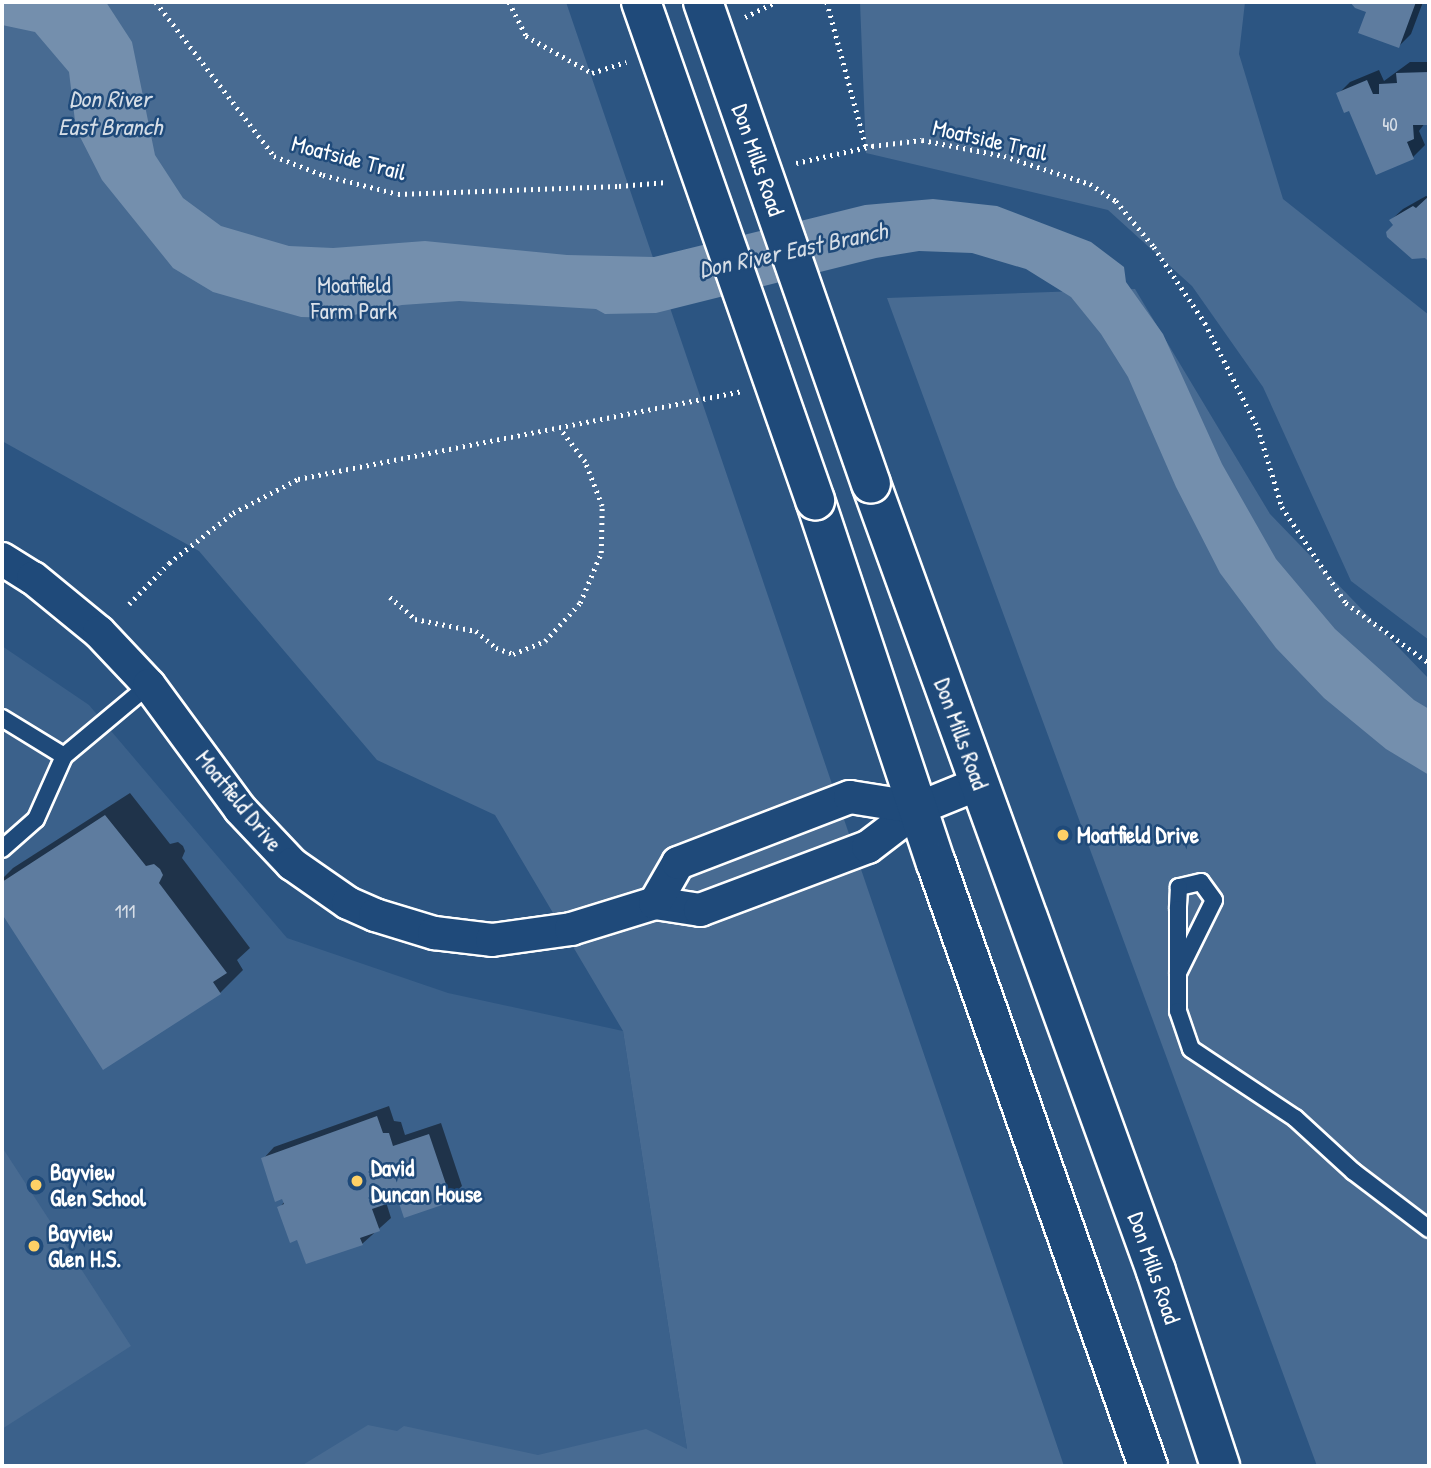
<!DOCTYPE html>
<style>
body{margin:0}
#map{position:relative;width:1431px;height:1468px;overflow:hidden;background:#2c5582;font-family:"Patrick Hand",sans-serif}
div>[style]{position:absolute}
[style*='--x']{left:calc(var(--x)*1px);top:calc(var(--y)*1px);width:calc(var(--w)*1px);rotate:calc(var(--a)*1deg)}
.built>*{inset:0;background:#3b618b}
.green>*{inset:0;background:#486b92}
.water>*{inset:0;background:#748fad}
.shadow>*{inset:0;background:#0007}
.building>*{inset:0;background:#5e7c9f}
.path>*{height:4.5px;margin-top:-2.25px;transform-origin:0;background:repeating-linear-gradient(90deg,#fff 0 2px,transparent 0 7px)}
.roads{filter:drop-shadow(2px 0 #fff) drop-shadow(-2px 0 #fff) drop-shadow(0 2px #fff) drop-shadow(0 -2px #fff)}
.lane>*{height:16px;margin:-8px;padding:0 8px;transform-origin:8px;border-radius:8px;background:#1f4a7a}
.street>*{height:32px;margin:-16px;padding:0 16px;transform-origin:16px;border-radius:16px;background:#1f4a7a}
.secondary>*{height:38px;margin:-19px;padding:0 19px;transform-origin:19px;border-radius:19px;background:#1f4a7a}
.bridges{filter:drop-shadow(2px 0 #fff) drop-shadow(-2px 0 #fff) drop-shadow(0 2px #fff) drop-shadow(0 -2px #fff)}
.secondary-bridge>*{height:38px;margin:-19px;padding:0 19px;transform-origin:19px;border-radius:19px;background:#1f4a7a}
.dots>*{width:19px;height:19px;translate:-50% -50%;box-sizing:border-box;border:4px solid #1f4a7a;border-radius:50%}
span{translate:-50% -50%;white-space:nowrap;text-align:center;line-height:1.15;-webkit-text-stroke:5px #1f4a7a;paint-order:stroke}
.number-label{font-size:19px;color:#d7dee7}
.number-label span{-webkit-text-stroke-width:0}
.street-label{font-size:23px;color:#fff}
.park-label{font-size:23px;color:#dae1e9}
.poi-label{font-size:23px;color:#fff;font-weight:700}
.left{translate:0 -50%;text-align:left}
.water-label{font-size:24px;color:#d5dde6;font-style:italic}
.frame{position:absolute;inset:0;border:4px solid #fff;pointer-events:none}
</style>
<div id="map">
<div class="built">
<div style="clip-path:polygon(2px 646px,89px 705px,287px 938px,448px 993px,623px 1031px,687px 1449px,576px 1463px,2px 1466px)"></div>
</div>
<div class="green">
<div style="clip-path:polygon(2px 2px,566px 2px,1064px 1466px,301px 1466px,368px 1425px,397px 1431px,404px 1426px,538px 1455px,646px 1429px,687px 1449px,623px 1031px,495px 815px,377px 760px,199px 551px,2px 441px)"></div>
<div style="clip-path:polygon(860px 2px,1245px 2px,1239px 54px,1283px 199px,1429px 315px,1429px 640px,1351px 581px,1263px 387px,1192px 286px,1108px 210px,866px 153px)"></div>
<div style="clip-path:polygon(1135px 289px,1270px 514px,1429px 679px,1429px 1466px,1317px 1466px,887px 298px)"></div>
<div style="clip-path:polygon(2px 1147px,131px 1346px,2px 1429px)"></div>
</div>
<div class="water">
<div style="clip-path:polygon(2px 2px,106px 2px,132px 42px,155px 155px,183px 198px,221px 226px,289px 246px,333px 248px,425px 241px,567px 255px,654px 257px,865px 205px,933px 199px,997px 206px,1091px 242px,1124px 267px,1126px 282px,1163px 334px,1222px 464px,1276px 559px,1335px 629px,1414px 700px,1429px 709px,1429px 775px,1386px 749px,1324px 698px,1276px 648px,1220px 573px,1176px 487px,1128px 377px,1101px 334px,1071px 297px,1026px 269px,972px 253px,919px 251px,876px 258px,656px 313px,605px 314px,596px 309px,459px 301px,402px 305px,339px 318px,301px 317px,213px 292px,173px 268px,102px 180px,76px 129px,69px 72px,35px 32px,2px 25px)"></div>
</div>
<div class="shadow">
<div style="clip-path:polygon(1352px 2px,1423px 2px,1411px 34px,1399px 46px,1368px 11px)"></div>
<div style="clip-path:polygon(1410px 62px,1429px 62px,1429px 123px,1425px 123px,1419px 131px,1425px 145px,1413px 157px,1377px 173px,1349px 108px,1338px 94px,1350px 82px,1379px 70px,1384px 81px)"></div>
<div style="clip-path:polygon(1426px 196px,1429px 197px,1429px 260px,1391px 220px,1403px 209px)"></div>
<div style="clip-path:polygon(130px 793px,170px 844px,178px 842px,183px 846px,185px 851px,182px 858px,250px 948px,237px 960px,243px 970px,220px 993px,103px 1068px,2px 910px,2px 879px,13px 868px)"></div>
<div style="clip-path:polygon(389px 1106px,394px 1121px,401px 1122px,405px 1135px,441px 1123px,462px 1186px,444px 1203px,400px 1197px,386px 1202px,391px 1218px,362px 1244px,298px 1237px,280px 1207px,285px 1201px,263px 1159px,274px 1147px)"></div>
</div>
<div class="building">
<div style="clip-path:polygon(1350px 2px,1416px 2px,1399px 48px,1358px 33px,1366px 12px,1355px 8px)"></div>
<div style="clip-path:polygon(1429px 72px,1429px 125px,1413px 125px,1414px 139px,1407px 142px,1414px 159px,1376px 175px,1349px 111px,1344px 113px,1336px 93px,1367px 80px,1373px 94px,1379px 94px,1379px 84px,1397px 83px,1396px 73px)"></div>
<div style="clip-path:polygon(1429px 196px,1429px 262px,1425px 258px,1412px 259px,1387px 237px,1386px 232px,1393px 225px,1389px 220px,1413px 206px,1416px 208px)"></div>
<div style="clip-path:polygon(105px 815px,146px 866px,154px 864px,160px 869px,163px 875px,159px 883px,227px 973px,213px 982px,221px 994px,103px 1070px,2px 914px,2px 882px)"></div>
<div style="clip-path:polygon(377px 1116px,383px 1133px,389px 1133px,393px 1146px,429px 1134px,451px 1199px,444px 1202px,445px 1204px,404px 1218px,398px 1200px,372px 1209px,380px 1231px,360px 1238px,363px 1245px,306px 1264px,297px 1240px,290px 1243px,277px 1207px,284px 1204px,282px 1199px,275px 1202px,261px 1158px)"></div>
</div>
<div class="path">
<div style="--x:156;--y:2;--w:194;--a:52.5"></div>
<div style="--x:274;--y:156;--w:53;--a:21.2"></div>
<div style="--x:323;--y:175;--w:77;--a:14.2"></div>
<div style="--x:398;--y:194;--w:221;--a:-2.1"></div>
<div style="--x:619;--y:186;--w:48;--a:-4.8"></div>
<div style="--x:509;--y:2;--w:38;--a:63"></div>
<div style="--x:526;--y:36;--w:76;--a:29.3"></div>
<div style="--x:592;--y:73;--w:36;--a:-18"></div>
<div style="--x:827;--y:2;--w:150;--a:74.9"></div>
<div style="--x:745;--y:17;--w:34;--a:-26"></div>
<div style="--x:796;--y:163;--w:78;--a:-12.6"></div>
<div style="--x:872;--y:146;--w:50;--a:-6.8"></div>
<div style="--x:922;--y:140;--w:84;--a:11"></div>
<div style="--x:1004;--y:156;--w:90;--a:18"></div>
<div style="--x:1090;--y:184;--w:31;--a:33"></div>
<div style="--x:1116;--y:201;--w:60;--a:50.4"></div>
<div style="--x:1154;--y:247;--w:92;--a:56.1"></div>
<div style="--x:1205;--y:323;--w:118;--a:63.2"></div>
<div style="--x:1258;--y:428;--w:83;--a:73.1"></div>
<div style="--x:1282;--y:507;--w:115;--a:56.3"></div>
<div style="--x:1346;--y:603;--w:102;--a:35.9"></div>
<div style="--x:390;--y:597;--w:33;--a:41"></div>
<div style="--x:415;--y:619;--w:62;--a:11.1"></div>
<div style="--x:476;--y:631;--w:26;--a:40"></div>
<div style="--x:496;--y:648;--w:18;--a:19"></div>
<div style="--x:513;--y:654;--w:35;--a:-22"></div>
<div style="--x:545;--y:641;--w:52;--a:-47.4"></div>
<div style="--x:580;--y:603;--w:54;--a:-67.2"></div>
<div style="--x:601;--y:553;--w:47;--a:-88.8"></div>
<div style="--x:602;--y:506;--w:47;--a:-111.1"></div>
<div style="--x:585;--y:462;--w:41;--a:-127.1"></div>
<div style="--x:129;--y:604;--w:57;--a:-45.7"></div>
<div style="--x:169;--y:563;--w:81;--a:-38"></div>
<div style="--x:233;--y:513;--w:73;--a:-27.6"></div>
<div style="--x:298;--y:479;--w:452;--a:-11.2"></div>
</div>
<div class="roads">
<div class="lane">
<div style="--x:2;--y:718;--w:73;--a:31.5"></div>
<div style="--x:64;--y:756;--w:111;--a:-39.9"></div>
<div style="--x:2;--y:849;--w:45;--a:-41.4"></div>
<div style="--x:36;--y:819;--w:69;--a:-66"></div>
<div style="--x:1178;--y:973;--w:81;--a:-63.7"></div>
<div style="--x:1214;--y:900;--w:22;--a:-126"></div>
<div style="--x:1201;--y:882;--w:23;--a:167"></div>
<div style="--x:1179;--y:887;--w:22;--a:93"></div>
<div style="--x:1178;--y:909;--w:102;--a:90"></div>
<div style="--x:1178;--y:1011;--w:40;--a:71.1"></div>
<div style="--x:1191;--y:1049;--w:125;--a:33.6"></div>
<div style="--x:1295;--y:1118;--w:80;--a:42.5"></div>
<div style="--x:1354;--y:1172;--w:94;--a:37.2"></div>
</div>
<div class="street">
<div style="--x:2;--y:559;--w:36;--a:32"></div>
<div style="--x:33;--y:578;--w:85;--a:39.3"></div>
<div style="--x:99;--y:632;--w:73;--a:46.7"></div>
<div style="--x:149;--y:685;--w:154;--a:53.7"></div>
<div style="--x:240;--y:809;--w:76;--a:46.6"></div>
<div style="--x:292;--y:864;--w:68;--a:34.9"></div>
<div style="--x:348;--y:903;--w:30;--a:24"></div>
<div style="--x:375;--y:915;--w:62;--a:17"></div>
<div style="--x:434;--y:933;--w:58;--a:6.9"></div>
<div style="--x:492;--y:940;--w:80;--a:-7.9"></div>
<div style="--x:571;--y:929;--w:88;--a:-17.2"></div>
<div style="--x:655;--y:903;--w:46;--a:8.8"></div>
<div style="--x:700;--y:910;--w:179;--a:-20.6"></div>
<div style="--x:868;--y:847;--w:64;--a:-37.4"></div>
<div style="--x:919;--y:808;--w:64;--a:-22.1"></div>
<div style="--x:655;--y:903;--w:46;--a:-60.1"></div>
<div style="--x:678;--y:863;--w:184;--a:-21"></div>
<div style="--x:850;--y:797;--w:70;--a:9.1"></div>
</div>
<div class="secondary">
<div style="--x:871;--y:484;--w:837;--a:70.09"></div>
<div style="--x:1156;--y:1271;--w:205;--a:71.8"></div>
<div style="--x:815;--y:500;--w:383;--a:71.6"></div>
<div style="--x:936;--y:863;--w:639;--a:70.63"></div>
</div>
</div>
<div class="bridges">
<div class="secondary-bridge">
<div style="--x:641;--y:2;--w:528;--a:70.74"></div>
<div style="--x:703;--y:2;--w:510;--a:70.78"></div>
</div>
</div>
<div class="dots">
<div style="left:1063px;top:835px;background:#ffd166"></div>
<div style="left:357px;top:1181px;background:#ffd166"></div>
<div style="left:36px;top:1185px;background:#ffd166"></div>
<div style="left:34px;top:1246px;background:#ffd166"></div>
</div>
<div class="number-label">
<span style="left:1390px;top:125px">40</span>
<span style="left:125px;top:912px">111</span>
</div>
<div class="street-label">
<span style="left:990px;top:140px;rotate:13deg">Moatside Trail</span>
<span style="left:349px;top:158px;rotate:15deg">Moatside Trail</span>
<span style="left:758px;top:160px;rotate:71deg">Don Mills Road</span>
<span style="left:961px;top:734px;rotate:70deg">Don Mills Road</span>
<span style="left:239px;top:801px;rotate:51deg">Moatfield Drive</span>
<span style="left:1154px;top:1268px;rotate:71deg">Don Mills Road</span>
</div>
<div class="park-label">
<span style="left:354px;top:298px">Moatfield<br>Farm Park</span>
</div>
<div class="poi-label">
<span class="left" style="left:1077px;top:835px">Moatfield Drive</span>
<span class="left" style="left:371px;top:1181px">David<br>Duncan House</span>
<span class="left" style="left:50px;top:1185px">Bayview<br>Glen School</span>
<span class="left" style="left:48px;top:1246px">Bayview<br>Glen H.S.</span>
</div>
<div class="water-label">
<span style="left:110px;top:113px">Don River<br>East Branch</span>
<span style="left:793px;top:250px;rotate:-12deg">Don River East Branch</span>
</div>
<div class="frame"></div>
</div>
